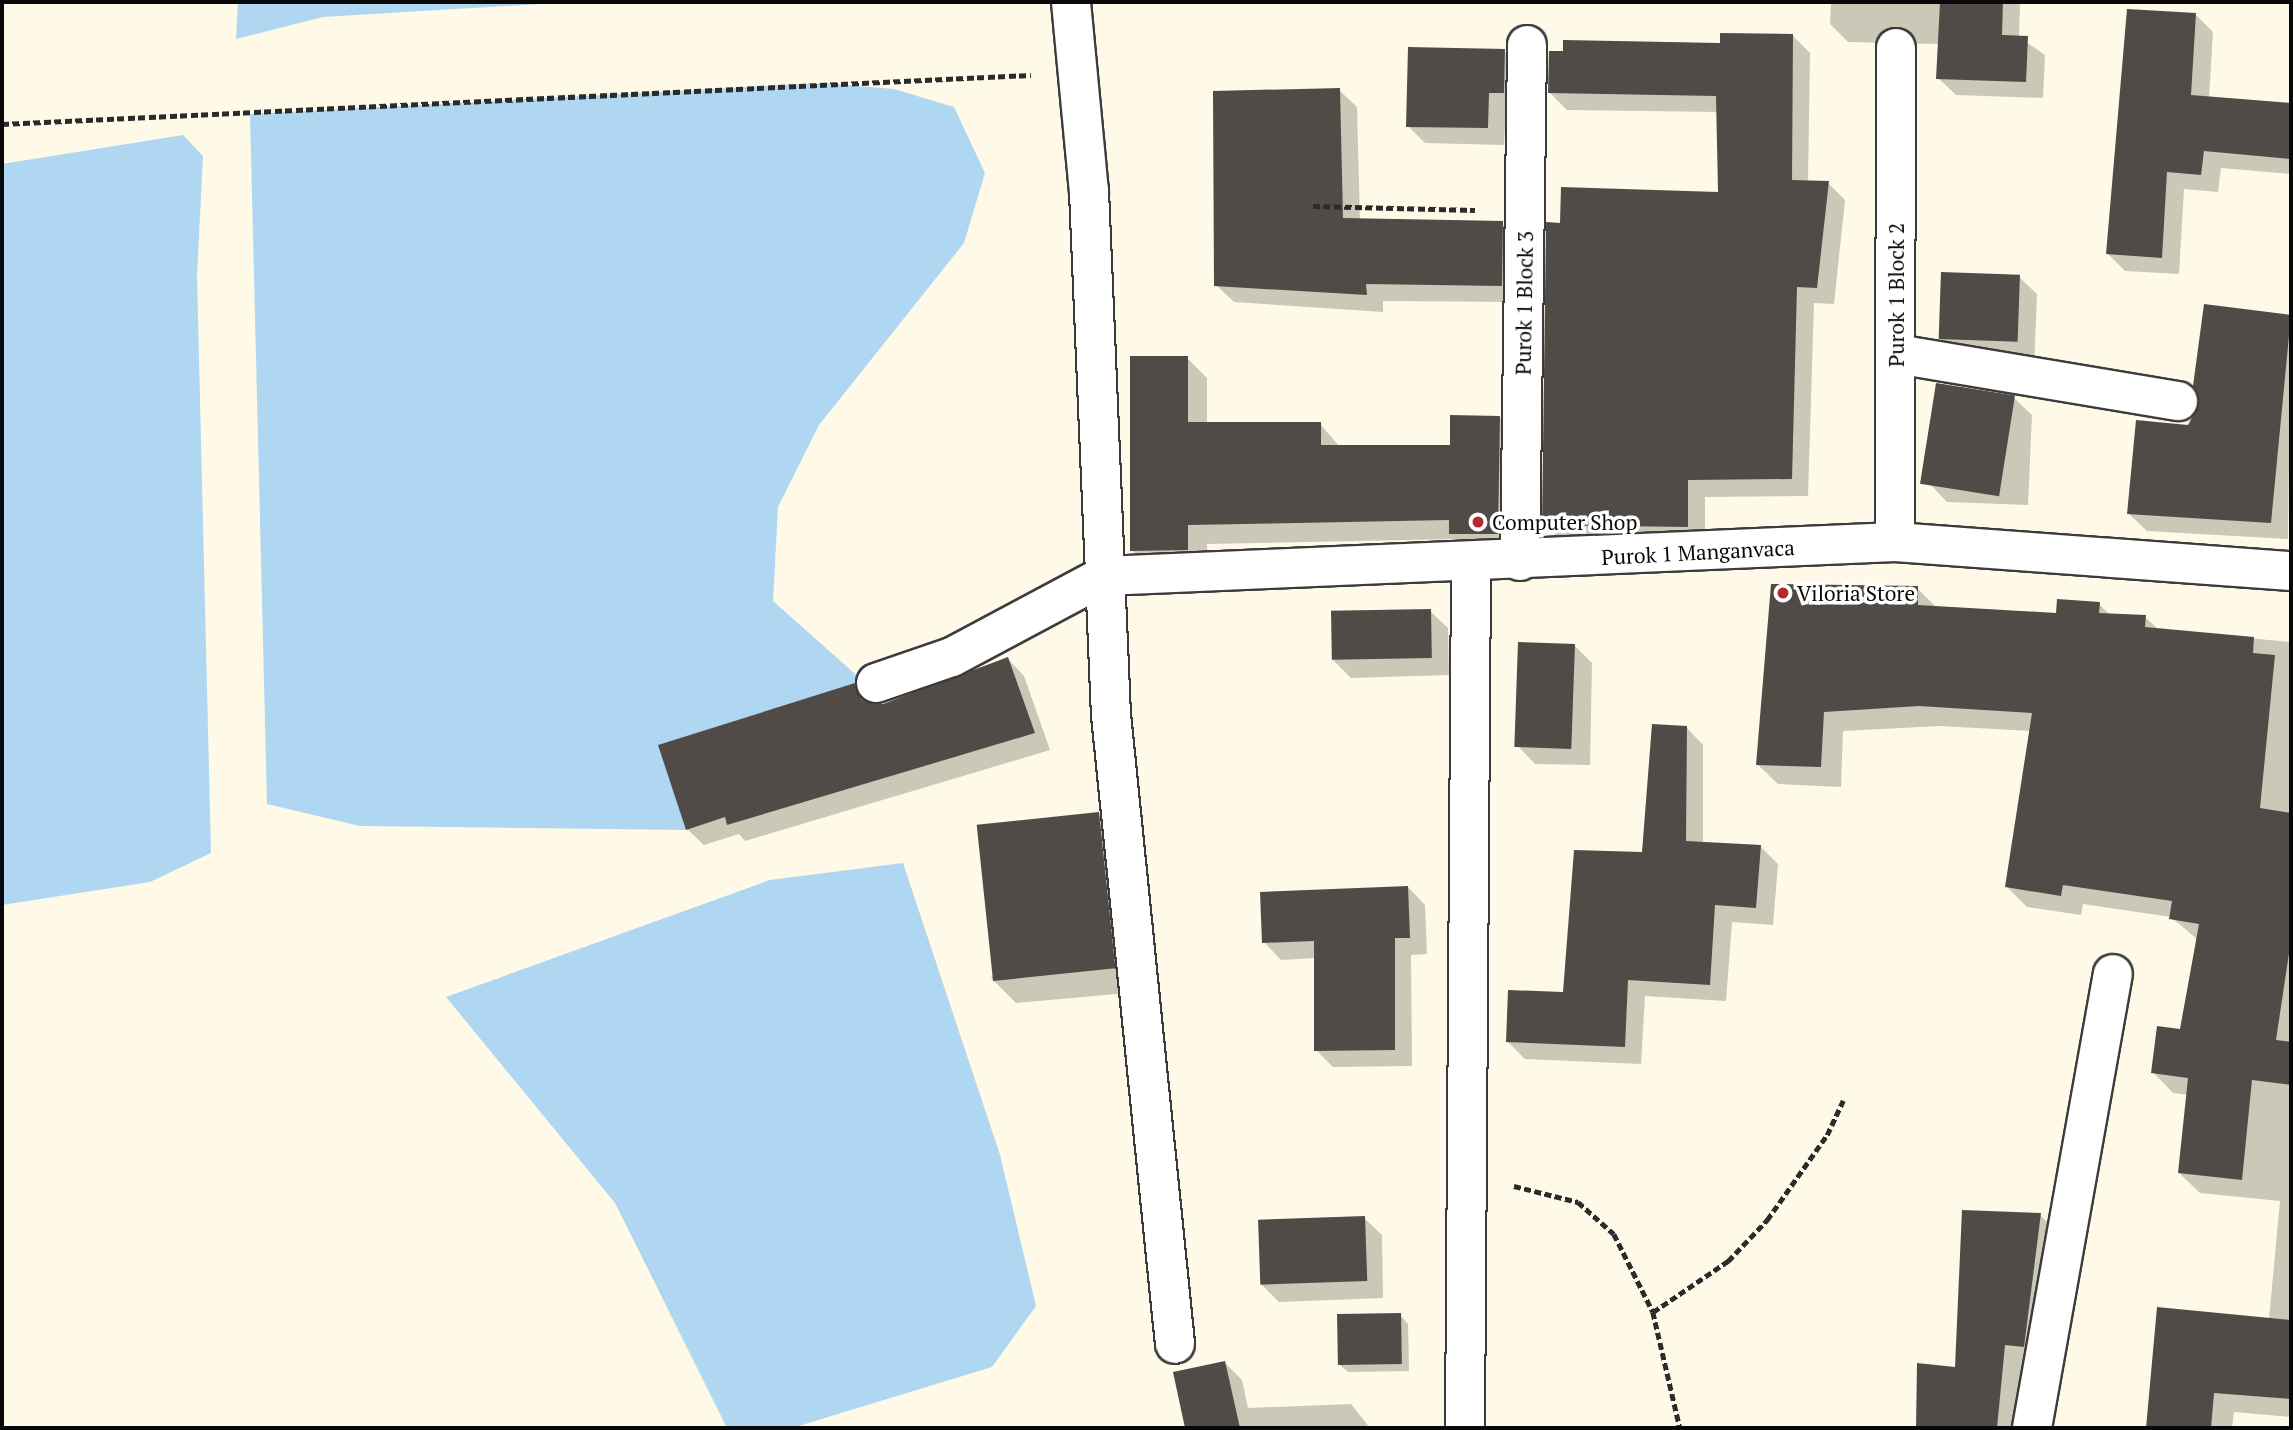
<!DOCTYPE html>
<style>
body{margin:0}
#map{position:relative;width:2293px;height:1430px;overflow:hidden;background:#fefae7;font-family:"PT Serif",serif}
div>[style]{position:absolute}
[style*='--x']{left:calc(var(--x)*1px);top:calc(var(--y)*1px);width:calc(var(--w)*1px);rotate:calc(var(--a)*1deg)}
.water>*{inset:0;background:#afd7f2}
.shadow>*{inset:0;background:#0003}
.building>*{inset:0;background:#514b47;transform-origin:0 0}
.path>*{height:4.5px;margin-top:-2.25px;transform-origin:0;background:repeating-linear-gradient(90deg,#2b2b2b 0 7px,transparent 0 10.5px)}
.roads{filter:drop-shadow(2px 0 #3c3c3c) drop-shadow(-2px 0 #3c3c3c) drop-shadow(0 2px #3c3c3c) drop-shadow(0 -2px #3c3c3c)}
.minor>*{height:38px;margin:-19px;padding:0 19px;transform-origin:19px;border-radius:19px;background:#fff}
.dots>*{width:19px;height:19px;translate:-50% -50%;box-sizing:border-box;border:4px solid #fff;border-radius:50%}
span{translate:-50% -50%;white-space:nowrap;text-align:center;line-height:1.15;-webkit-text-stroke:7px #fff;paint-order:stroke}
.street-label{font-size:21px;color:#090909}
.poi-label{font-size:21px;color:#090909}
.left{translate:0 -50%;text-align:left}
.frame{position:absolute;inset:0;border:4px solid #090909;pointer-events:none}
</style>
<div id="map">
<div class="water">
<div style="clip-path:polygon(238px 2px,574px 2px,323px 17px,236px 39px)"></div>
<div style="clip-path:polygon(823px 83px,894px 89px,954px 107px,985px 173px,964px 243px,819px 425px,778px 507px,773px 601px,863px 681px,659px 745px,686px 830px,360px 826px,267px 804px,250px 114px)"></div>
<div style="clip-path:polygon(183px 135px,203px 156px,197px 276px,211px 853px,150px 882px,2px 905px,2px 164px)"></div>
<div style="clip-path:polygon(903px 863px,1000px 1155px,1036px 1306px,992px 1367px,792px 1428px,727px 1428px,615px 1203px,446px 997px,770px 880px)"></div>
</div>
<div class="shadow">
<div style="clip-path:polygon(1831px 2px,2020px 2px,2019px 37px,2045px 55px,2043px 98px,1956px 95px,1938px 78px,1940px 44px,1848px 42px,1830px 24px)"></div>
<div style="clip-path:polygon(2195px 14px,2213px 32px,2209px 98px,2291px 105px,2291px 174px,2221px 168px,2218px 192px,2184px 189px,2179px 274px,2125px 271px,2108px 254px)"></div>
<div style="clip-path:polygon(1793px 36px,1810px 53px,1808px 182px,1828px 183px,1845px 200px,1834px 304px,1814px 303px,1808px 496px,1705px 497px,1705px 543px,1562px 542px,1544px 524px,1561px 224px,1719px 194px,1718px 112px,1567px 110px,1550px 93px,1722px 45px)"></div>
<div style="clip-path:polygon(1504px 51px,1522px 69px,1521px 109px,1506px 109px,1504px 145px,1425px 143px,1408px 126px)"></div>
<div style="clip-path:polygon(1339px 90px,1357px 107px,1360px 220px,1502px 223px,1519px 241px,1519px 302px,1383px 301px,1383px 312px,1234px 302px,1216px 285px)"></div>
<div style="clip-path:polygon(2019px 277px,2037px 294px,2034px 368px,1957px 356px,1940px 338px)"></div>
<div style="clip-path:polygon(2206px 306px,2291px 316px,2288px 539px,2147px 531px,2129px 514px,2202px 404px)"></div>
<div style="clip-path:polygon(1187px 358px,1207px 378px,1207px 424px,1320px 424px,1340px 447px,1452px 447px,1499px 417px,1519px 437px,1518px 553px,1471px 553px,1457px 539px,1207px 544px,1208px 570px,1152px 570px,1132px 550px)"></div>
<div style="clip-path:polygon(2014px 398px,2032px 415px,2028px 505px,1947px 502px,1930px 484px)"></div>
<div style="clip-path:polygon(1917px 588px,1937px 608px,2058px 615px,2099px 604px,2110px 615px,2145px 617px,2159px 630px,2291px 642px,2291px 1417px,2234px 1412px,2232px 1428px,2148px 1428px,2159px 1309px,2269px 1319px,2280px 1201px,2200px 1193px,2179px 1173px,2188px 1095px,2173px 1093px,2153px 1072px,2181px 1031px,2198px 940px,2171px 917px,2083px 904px,2081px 915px,2027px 907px,2007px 887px,2031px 731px,1940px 726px,1843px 731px,1841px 787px,1778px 784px,1757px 764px)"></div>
<div style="clip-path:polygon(1430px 611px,1448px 628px,1449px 675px,1351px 678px,1333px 660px)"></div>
<div style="clip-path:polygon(1574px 645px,1592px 663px,1590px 765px,1535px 764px,1518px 746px)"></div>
<div style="clip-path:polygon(1008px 659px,1024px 676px,1050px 750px,745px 841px,739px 834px,704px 845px,687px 829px,854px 685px,883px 706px)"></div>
<div style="clip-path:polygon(1686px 727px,1703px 745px,1703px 844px,1760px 846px,1778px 864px,1773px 925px,1732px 922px,1726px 1001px,1645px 996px,1641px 1064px,1525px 1059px,1508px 1042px,1565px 994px,1644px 854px)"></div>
<div style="clip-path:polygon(1098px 814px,1123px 839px,1139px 992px,1016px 1003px,991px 978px)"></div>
<div style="clip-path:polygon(1408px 887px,1425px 905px,1427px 954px,1411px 955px,1412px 1066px,1333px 1067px,1316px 1050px,1315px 958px,1281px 960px,1264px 942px)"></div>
<div style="clip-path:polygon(2040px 1215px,2057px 1232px,2041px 1364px,2022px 1362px,2014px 1428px,1918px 1428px,1919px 1365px,1956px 1369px)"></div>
<div style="clip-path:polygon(1364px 1218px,1382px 1235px,1383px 1298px,1279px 1302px,1262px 1285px)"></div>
<div style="clip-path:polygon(1400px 1315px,1408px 1324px,1409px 1371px,1348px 1372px,1339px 1364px)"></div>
<div style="clip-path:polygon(1225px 1363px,1242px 1380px,1248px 1408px,1351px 1404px,1370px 1428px,1187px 1428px,1175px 1373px)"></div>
</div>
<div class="building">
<div style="clip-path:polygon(1940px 2px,2003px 2px,2002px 35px,2028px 36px,2026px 82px,1936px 79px)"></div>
<div style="clip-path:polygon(2127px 9px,2196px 13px,2191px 95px,2291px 103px,2291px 159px,2204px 151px,2201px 175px,2167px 172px,2162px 258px,2106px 254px)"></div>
<div style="clip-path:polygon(1720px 33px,1793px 34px,1792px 180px,1829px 181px,1817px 288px,1797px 287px,1792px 479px,1688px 480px,1688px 527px,1542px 525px,1546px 222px,1560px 223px,1561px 187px,1718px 192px,1716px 96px,1548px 93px,1549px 51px,1563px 51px,1563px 40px,1720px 43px)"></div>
<div style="clip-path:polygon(1408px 47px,1505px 49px,1504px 93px,1489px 93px,1488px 128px,1406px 127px)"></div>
<div style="clip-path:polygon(1340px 88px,1343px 218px,1503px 221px,1502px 286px,1366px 284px,1367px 295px,1214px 286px,1213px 91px)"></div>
<div style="left:1941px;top:272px;width:79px;height:67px;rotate:2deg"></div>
<div style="clip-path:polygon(2204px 304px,2291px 315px,2271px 523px,2127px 514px,2136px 420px,2188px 425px,2199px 405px,2193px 386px)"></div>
<div style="clip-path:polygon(1130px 356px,1188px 356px,1188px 422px,1321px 422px,1321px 445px,1450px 445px,1450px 415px,1500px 416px,1498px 534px,1449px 534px,1449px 520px,1188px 525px,1188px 550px,1130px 551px)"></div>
<div style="left:1936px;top:383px;width:80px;height:102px;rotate:9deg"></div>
<div style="clip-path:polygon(1771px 584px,1918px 586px,1918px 605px,2056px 613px,2057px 599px,2100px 602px,2099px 613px,2146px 615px,2145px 627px,2254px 637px,2253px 653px,2275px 655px,2260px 808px,2291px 813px,2291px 940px,2276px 1040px,2291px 1042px,2291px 1085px,2252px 1080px,2242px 1180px,2178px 1173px,2188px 1078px,2151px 1073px,2157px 1026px,2180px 1029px,2199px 924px,2169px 919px,2172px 901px,2063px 885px,2061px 896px,2005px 887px,2032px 713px,1919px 706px,1824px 712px,1821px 767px,1756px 765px)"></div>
<div style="left:1431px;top:609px;width:49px;height:100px;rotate:89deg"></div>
<div style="left:1518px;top:642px;width:57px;height:105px;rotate:2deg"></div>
<div style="clip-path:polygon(1008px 657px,1035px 733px,727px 825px,725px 817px,686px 830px,658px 745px,855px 683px,862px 700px,883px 704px)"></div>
<div style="clip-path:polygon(1652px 724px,1687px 726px,1686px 841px,1761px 845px,1756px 908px,1715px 905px,1710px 985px,1628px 980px,1625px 1047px,1506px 1042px,1508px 990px,1563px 992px,1574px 850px,1642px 852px)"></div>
<div style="left:1099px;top:812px;width:157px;height:123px;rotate:84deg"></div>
<div style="clip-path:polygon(1408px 886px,1410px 938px,1395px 938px,1395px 1050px,1314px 1051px,1314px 941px,1262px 943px,1260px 892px)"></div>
<div style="clip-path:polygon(1962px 1210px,2041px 1213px,2024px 1347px,2005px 1345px,1997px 1428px,1916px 1428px,1917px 1363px,1955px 1367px)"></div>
<div style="left:1365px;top:1216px;width:65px;height:107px;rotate:88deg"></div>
<div style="clip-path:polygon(2157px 1307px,2291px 1320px,2291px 1399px,2214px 1393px,2211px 1428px,2146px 1428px)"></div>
<div style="left:1401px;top:1313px;width:51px;height:64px;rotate:89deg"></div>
<div style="clip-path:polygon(1225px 1361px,1240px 1428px,1185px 1428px,1173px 1372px)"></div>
</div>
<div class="path">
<div style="--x:2;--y:124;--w:1030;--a:-2.73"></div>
<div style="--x:1313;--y:206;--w:162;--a:1.4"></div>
<div style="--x:1514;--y:1186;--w:66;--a:14"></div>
<div style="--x:1578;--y:1202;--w:48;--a:41.6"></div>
<div style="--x:1614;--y:1234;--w:87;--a:63.4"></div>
<div style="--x:1653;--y:1312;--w:119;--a:76.9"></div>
<div style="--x:1653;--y:1312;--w:91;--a:-34.2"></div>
<div style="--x:1728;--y:1261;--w:57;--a:-46.4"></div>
<div style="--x:1767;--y:1220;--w:104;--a:-54.8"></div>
<div style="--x:1827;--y:1135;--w:38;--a:-65"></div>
</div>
<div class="roads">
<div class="minor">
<div style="--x:1071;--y:2;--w:190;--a:84.6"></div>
<div style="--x:1089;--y:191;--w:524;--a:87.6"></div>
<div style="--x:1111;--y:715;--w:632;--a:84.19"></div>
<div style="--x:1896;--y:354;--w:286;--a:9.5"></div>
<div style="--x:1895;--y:542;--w:494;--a:-89.9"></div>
<div style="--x:1520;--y:561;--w:516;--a:-89.22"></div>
<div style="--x:876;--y:683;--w:80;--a:-18.9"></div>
<div style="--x:952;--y:657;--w:172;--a:-28.1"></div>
<div style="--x:1104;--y:576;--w:792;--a:-2.46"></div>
<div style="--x:1895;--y:542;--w:397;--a:4.2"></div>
<div style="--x:1465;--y:1428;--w:864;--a:-89.6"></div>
<div style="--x:2032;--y:1428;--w:461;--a:-79.9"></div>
</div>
</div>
<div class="dots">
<div style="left:1478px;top:522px;background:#b12a2d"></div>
<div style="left:1783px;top:593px;background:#b12a2d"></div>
</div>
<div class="street-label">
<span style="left:1896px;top:295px;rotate:-90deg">Purok 1 Block 2</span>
<span style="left:1524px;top:303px;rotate:-89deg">Purok 1 Block 3</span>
<span style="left:1698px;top:552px;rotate:-3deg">Purok 1 Manganvaca</span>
</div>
<div class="poi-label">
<span class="left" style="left:1492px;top:522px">Computer Shop</span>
<span class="left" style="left:1797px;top:593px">Viloria Store</span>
</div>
<div class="frame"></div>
</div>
